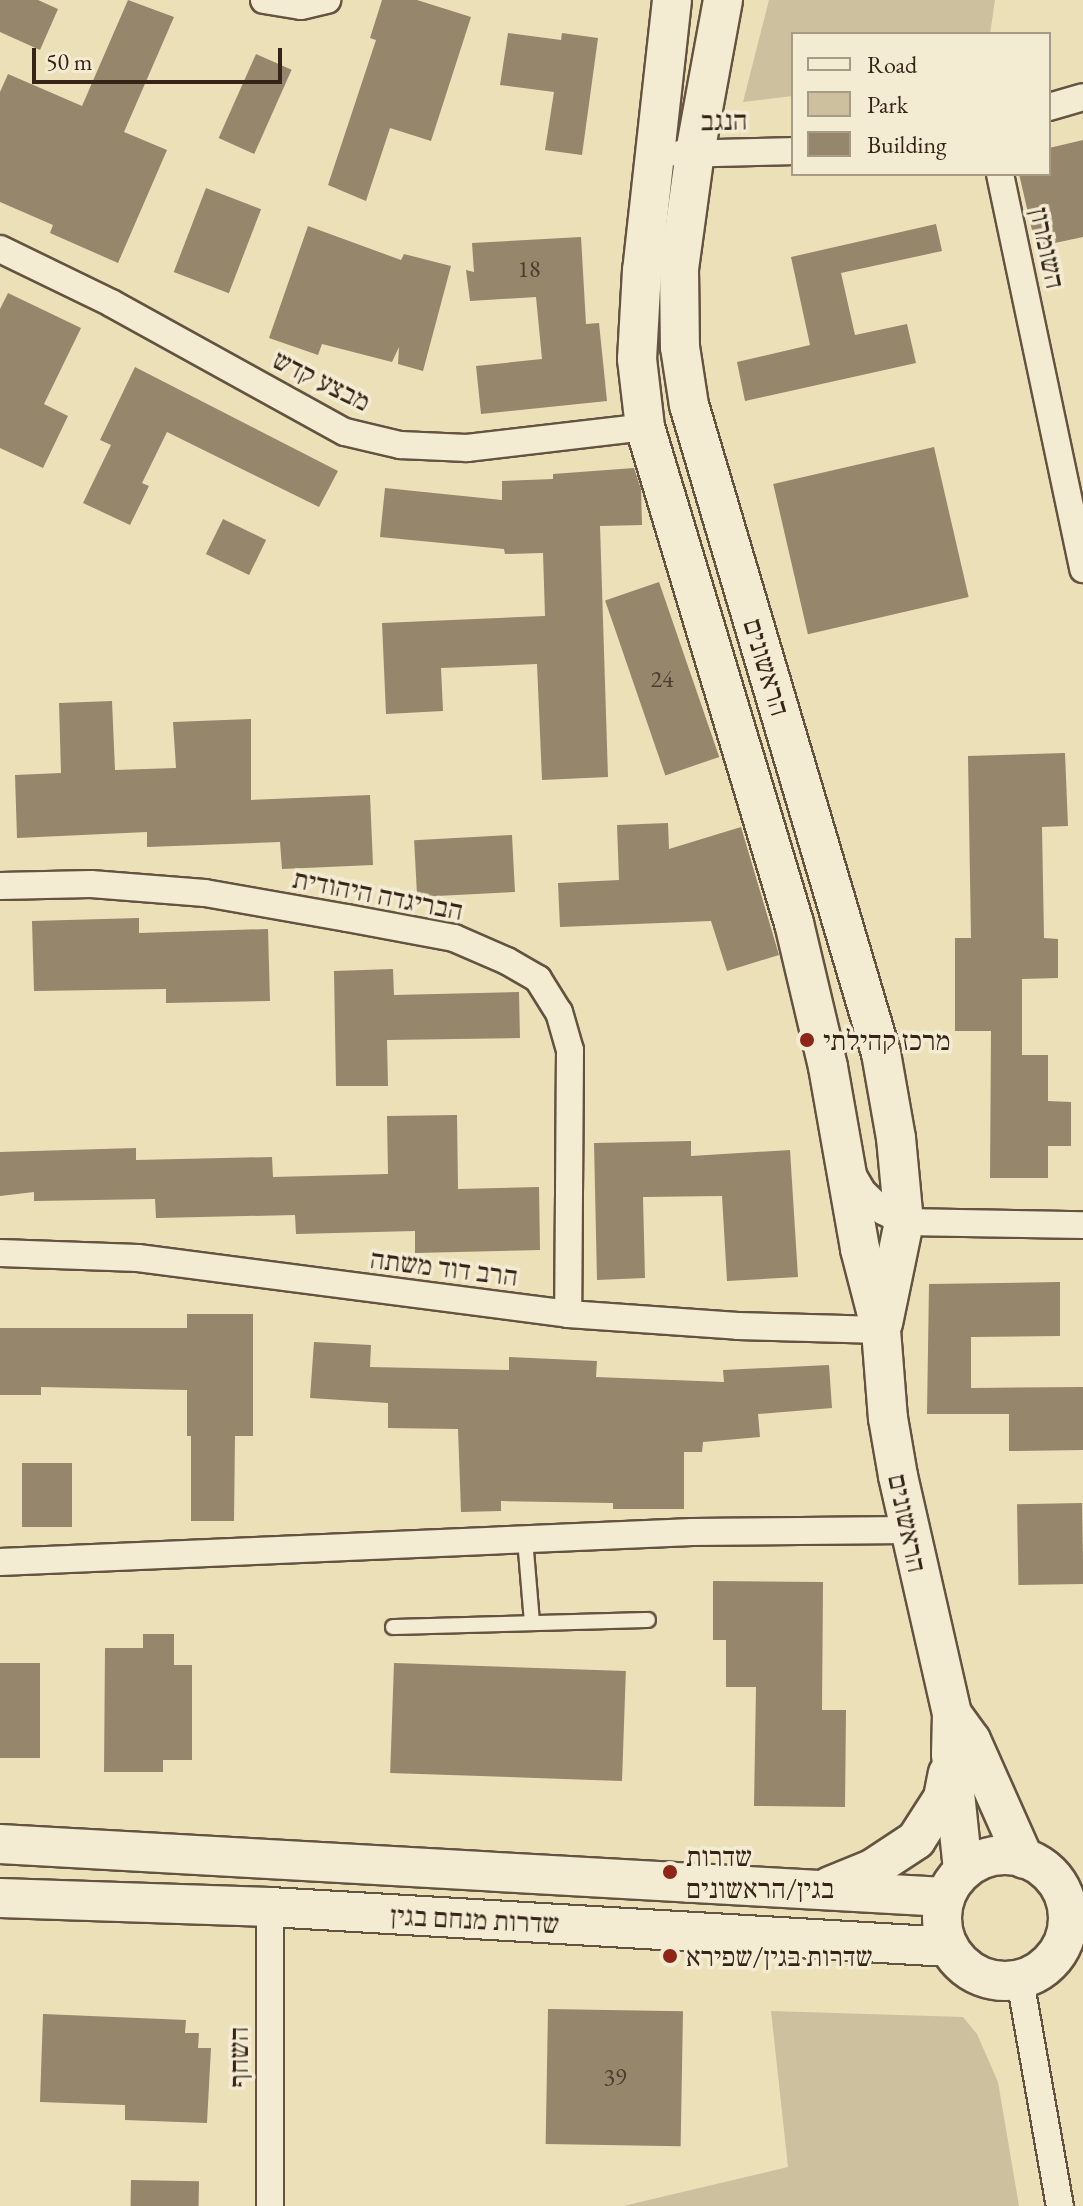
<!DOCTYPE html>
<meta charset="utf-8">
<style>
body{margin:0}
#map{position:relative;width:1083px;height:2206px;overflow:hidden;background:#ece0b9;font-family:"EB Garamond","Frank Ruhl Libre",serif}
div>[style]{position:absolute}
[style*='--x']{left:calc(var(--x)*1px);top:calc(var(--y)*1px);width:calc(var(--w)*1px);rotate:calc(var(--a)*1deg)}
.green>*{inset:0;background:#cdc09e}
.building>*{inset:0;background:#95866c;transform-origin:0 0}
.roads{filter:drop-shadow(2px 0 #645341) drop-shadow(-2px 0 #645341) drop-shadow(0 2px #645341) drop-shadow(0 -2px #645341)}
.lane>*{height:14px;margin:-7px;padding:0 7px;transform-origin:7px;border-radius:7px;background:#f3ebd2}
.street>*{height:26px;margin:-13px;padding:0 13px;transform-origin:13px;border-radius:13px;background:#f3ebd2}
.secondary>*{height:38px;margin:-19px;padding:0 19px;transform-origin:19px;border-radius:19px;background:#f3ebd2}
.secondary>.ring{margin:-19px;padding:0;box-sizing:content-box;background:none;border:38px solid #f3ebd2;border-radius:50%}
.dots>*{width:22px;height:22px;translate:-50% -50%;box-sizing:border-box;border:4px solid #f3ebd2;border-radius:50%}
span{translate:-50% -50%;white-space:nowrap;text-align:center;line-height:1.15;-webkit-text-stroke:7px #f3ebd2;paint-order:stroke}
.number-label{font-size:24px;color:#4e3c2e}
.number-label span{-webkit-text-stroke-width:0}
.street-label{font-size:28px;color:#362419}
.poi-label{font-size:28px;color:#362419}
.left{translate:0 -50%;text-align:left}
.legend{position:absolute;left:791px;top:32px;width:260px;height:144px;box-sizing:border-box;background:#f3ebd2;border:2px solid #a79b88;margin:0;padding:10px 14px;list-style:none;font-size:24px;color:#362419}
.legend li{display:flex;align-items:center;gap:16px;height:40px}
.legend b{width:40px;border:2px solid #a79b88}
.scale{position:absolute;left:32px;top:48px;width:250px;height:36px;box-sizing:border-box;border:4px solid #362419;border-top:0;padding-left:10px;font-size:24px;line-height:28px;white-space:nowrap;color:#362419;-webkit-text-stroke:6px #f3ebd2;paint-order:stroke}
</style>
<div id="map">
<div class="green">
<div style="clip-path:polygon(769px 0,995px 0,990px 34px,793px 34px,793px 96px,743px 102px)"></div>
<div style="clip-path:polygon(771px 2011px,963px 2017px,977px 2034px,998px 2082px,1019px 2206px,623px 2206px,788px 2167px)"></div>
</div>
<div class="building">
<div style="clip-path:polygon(0 0,38px 0,58px 9px,40px 50px,0 32px)"></div>
<div style="clip-path:polygon(128px 0,174px 17px,124px 132px,167px 150px,118px 263px,50px 233px,53px 225px,0 202px,0 92px,8px 74px,82px 106px)"></div>
<div style="clip-path:polygon(382px 0,417px 0,471px 17px,431px 141px,390px 128px,366px 201px,328px 185px,376px 40px,370px 38px)"></div>
<div style="clip-path:polygon(508px 33px,561px 40px,562px 33px,598px 38px,582px 155px,545px 150px,554px 92px,500px 85px)"></div>
<div style="left:256px;top:54px;width:39px;height:92px;rotate:24deg"></div>
<div style="clip-path:polygon(1083px 140px,1083px 237px,1036px 247px,1019px 174px,1049px 174px,1049px 148px)"></div>
<div style="left:206px;top:188px;width:59px;height:90px;rotate:21deg"></div>
<div style="clip-path:polygon(936px 224px,942px 251px,841px 273px,855px 335px,907px 324px,916px 363px,745px 401px,737px 362px,810px 345px,791px 257px)"></div>
<div style="clip-path:polygon(308px 226px,401px 260px,404px 254px,451px 266px,423px 371px,398px 364px,399px 347px,392px 362px,322px 344px,318px 355px,269px 338px)"></div>
<div style="clip-path:polygon(581px 237px,586px 324px,599px 323px,607px 401px,481px 414px,476px 366px,542px 359px,536px 297px,470px 301px,466px 270px,474px 272px,472px 243px)"></div>
<div style="clip-path:polygon(8px 293px,81px 328px,44px 404px,68px 416px,43px 468px,0 448px,0 309px)"></div>
<div style="clip-path:polygon(135px 367px,338px 471px,319px 507px,167px 432px,142px 483px,149px 486px,130px 525px,83px 503px,111px 445px,100px 440px)"></div>
<div style="left:934px;top:447px;width:154px;height:165px;rotate:77deg"></div>
<div style="clip-path:polygon(634px 468px,641px 489px,642px 525px,600px 526px,608px 777px,542px 780px,537px 664px,441px 668px,443px 711px,386px 714px,382px 623px,545px 616px,543px 553px,505px 554px,504px 549px,380px 537px,385px 488px,502px 500px,502px 481px,553px 479px,553px 474px)"></div>
<div style="left:223px;top:519px;width:48px;height:39px;rotate:26deg"></div>
<div style="left:659px;top:582px;width:185px;height:57px;rotate:71deg"></div>
<div style="clip-path:polygon(112px 701px,115px 770px,176px 768px,173px 722px,251px 719px,251px 800px,370px 795px,373px 865px,282px 869px,280px 842px,147px 847px,147px 832px,17px 838px,15px 775px,61px 773px,59px 703px)"></div>
<div style="clip-path:polygon(1065px 753px,1068px 826px,1042px 827px,1044px 938px,1058px 939px,1058px 978px,1022px 979px,1022px 1055px,1048px 1055px,1048px 1101px,1071px 1102px,1071px 1146px,1048px 1146px,1048px 1178px,990px 1178px,991px 1031px,955px 1031px,955px 938px,971px 938px,968px 756px)"></div>
<div style="clip-path:polygon(668px 823px,669px 849px,741px 827px,779px 955px,727px 971px,711px 921px,560px 927px,558px 883px,619px 880px,617px 825px)"></div>
<div style="left:512px;top:835px;width:57px;height:98px;rotate:87deg"></div>
<div style="clip-path:polygon(139px 918px,139px 933px,268px 929px,270px 1001px,166px 1003px,166px 989px,34px 991px,32px 921px)"></div>
<div style="clip-path:polygon(393px 969px,394px 995px,519px 992px,520px 1038px,387px 1040px,388px 1086px,336px 1086px,334px 971px)"></div>
<div style="clip-path:polygon(457px 1115px,458px 1189px,539px 1187px,540px 1250px,415px 1253px,415px 1231px,296px 1234px,295px 1215px,156px 1218px,155px 1199px,34px 1201px,34px 1192px,0 1196px,0 1152px,136px 1148px,136px 1160px,272px 1157px,273px 1177px,388px 1174px,387px 1116px)"></div>
<div style="clip-path:polygon(691px 1141px,691px 1156px,790px 1150px,798px 1277px,727px 1281px,722px 1196px,643px 1197px,645px 1278px,597px 1280px,594px 1143px)"></div>
<div style="clip-path:polygon(1060px 1282px,1060px 1336px,971px 1337px,971px 1388px,1083px 1387px,1083px 1450px,1009px 1451px,1009px 1414px,927px 1414px,929px 1284px)"></div>
<div style="clip-path:polygon(187px 1314px,253px 1314px,253px 1436px,235px 1436px,234px 1521px,191px 1521px,191px 1436px,187px 1436px,187px 1390px,41px 1387px,41px 1395px,0 1395px,0 1328px,187px 1328px)"></div>
<div style="clip-path:polygon(314px 1342px,371px 1345px,370px 1367px,509px 1370px,509px 1357px,597px 1361px,596px 1377px,724px 1382px,723px 1370px,829px 1365px,832px 1408px,758px 1414px,760px 1437px,703px 1442px,702px 1452px,684px 1452px,684px 1509px,613px 1509px,613px 1503px,501px 1501px,501px 1511px,461px 1512px,458px 1429px,388px 1428px,388px 1403px,310px 1398px)"></div>
<div style="left:22px;top:1463px;width:50px;height:64px"></div>
<div style="left:1082px;top:1503px;width:81px;height:65px;rotate:89deg"></div>
<div style="clip-path:polygon(713px 1581px,823px 1582px,822px 1710px,846px 1710px,845px 1807px,754px 1806px,756px 1687px,726px 1687px,726px 1640px,713px 1640px)"></div>
<div style="clip-path:polygon(143px 1634px,174px 1634px,174px 1665px,192px 1665px,192px 1760px,163px 1760px,163px 1772px,104px 1772px,105px 1648px,143px 1648px)"></div>
<div style="left:0;top:1663px;width:40px;height:95px"></div>
<div style="left:394px;top:1663px;width:232px;height:110px;rotate:2deg"></div>
<div style="left:548px;top:2009px;width:135px;height:135px;rotate:1deg"></div>
<div style="clip-path:polygon(43px 2014px,186px 2020px,185px 2033px,199px 2033px,198px 2048px,211px 2048px,207px 2123px,125px 2120px,125px 2105px,40px 2102px)"></div>
<div style="left:131px;top:2180px;width:68px;height:26px;rotate:1deg"></div>
</div>
<div class="roads">
<div class="lane">
<div style="--x:525;--y:1539;--w:84;--a:85.2"></div>
<div style="--x:393;--y:1627;--w:255;--a:-1.6"></div>
</div>
<div class="street">
<div style="--x:264;--y:0;--w:37;--a:9"></div>
<div style="--x:301;--y:6;--w:27;--a:-13"></div>
<div style="--x:1049;--y:107;--w:35;--a:-16"></div>
<div style="--x:680;--y:154;--w:113;--a:-1.5"></div>
<div style="--x:1000;--y:174;--w:404;--a:78.1"></div>
<div style="--x:0;--y:249;--w:123;--a:25.9"></div>
<div style="--x:111;--y:303;--w:267;--a:28.9"></div>
<div style="--x:345;--y:432;--w:57;--a:13.3"></div>
<div style="--x:400;--y:445;--w:67;--a:2.6"></div>
<div style="--x:467;--y:448;--w:179;--a:-6.7"></div>
<div style="--x:0;--y:886;--w:91;--a:-1.3"></div>
<div style="--x:91;--y:884;--w:114;--a:4.5"></div>
<div style="--x:205;--y:893;--w:144;--a:10"></div>
<div style="--x:347;--y:918;--w:109;--a:10.6"></div>
<div style="--x:454;--y:938;--w:58;--a:23.5"></div>
<div style="--x:507;--y:961;--w:36;--a:30"></div>
<div style="--x:538;--y:979;--w:39;--a:58"></div>
<div style="--x:559;--y:1012;--w:40;--a:74"></div>
<div style="--x:570;--y:1050;--w:264;--a:90.4"></div>
<div style="--x:850;--y:1170;--w:24;--a:60"></div>
<div style="--x:862;--y:1191;--w:29;--a:44"></div>
<div style="--x:883;--y:1211;--w:24;--a:28"></div>
<div style="--x:904;--y:1222;--w:179;--a:1"></div>
<div style="--x:0;--y:1253;--w:138;--a:2.1"></div>
<div style="--x:138;--y:1258;--w:434;--a:7.4"></div>
<div style="--x:568;--y:1314;--w:170;--a:4"></div>
<div style="--x:738;--y:1326;--w:143;--a:1.6"></div>
<div style="--x:0;--y:1562;--w:693;--a:-2.48"></div>
<div style="--x:692;--y:1532;--w:216;--a:-0.5"></div>
<div style="--x:270;--y:1907;--w:299;--a:90"></div>
<div style="--x:1020;--y:1980;--w:230;--a:80"></div>
</div>
<div class="secondary">
<div style="--x:672;--y:0;--w:272;--a:96.3"></div>
<div style="--x:642;--y:270;--w:89;--a:93.2"></div>
<div style="--x:637;--y:359;--w:68;--a:83.3"></div>
<div style="--x:645;--y:427;--w:518;--a:73.28"></div>
<div style="--x:794;--y:923;--w:148;--a:76.7"></div>
<div style="--x:828;--y:1067;--w:185;--a:80"></div>
<div style="--x:860;--y:1249;--w:84;--a:75.5"></div>
<div style="--x:881;--y:1330;--w:88;--a:85.5"></div>
<div style="--x:888;--y:1418;--w:59;--a:80.2"></div>
<div style="--x:898;--y:1476;--w:244;--a:77.2"></div>
<div style="--x:952;--y:1714;--w:40;--a:91.4"></div>
<div style="--x:951;--y:1754;--w:117;--a:84.1"></div>
<div style="--x:723;--y:0;--w:155;--a:100.4"></div>
<div style="--x:695;--y:152;--w:118;--a:97.8"></div>
<div style="--x:679;--y:269;--w:78;--a:89.3"></div>
<div style="--x:680;--y:347;--w:59;--a:81.2"></div>
<div style="--x:689;--y:405;--w:676;--a:73.5"></div>
<div style="--x:881;--y:1053;--w:86;--a:80"></div>
<div style="--x:896;--y:1138;--w:84;--a:84.6"></div>
<div style="--x:904;--y:1222;--w:103;--a:101.7"></div>
<div style="--x:952;--y:1714;--w:32;--a:54"></div>
<div style="--x:971;--y:1740;--w:130;--a:66"></div>
<div style="--x:0;--y:1844;--w:946;--a:3.21"></div>
<div class="ring" style="left:942px;top:1855px;width:88px;height:88px"></div>
<div style="--x:830;--y:1886;--w:45;--a:-22"></div>
<div style="--x:872;--y:1869;--w:53;--a:-33.4"></div>
<div style="--x:916;--y:1840;--w:50;--a:-57.3"></div>
<div style="--x:943;--y:1798;--w:25;--a:-79"></div>
<div style="--x:0;--y:1898;--w:270;--a:1.9"></div>
<div style="--x:270;--y:1907;--w:680;--a:3.37"></div>
</div>
</div>
<div class="dots">
<div style="left:807px;top:1040px;background:#8f2418"></div>
<div style="left:670px;top:1872px;background:#8f2418"></div>
<div style="left:670px;top:1956px;background:#8f2418"></div>
</div>
<div class="number-label">
<span style="left:529px;top:269px">18</span>
<span style="left:662px;top:679px">24</span>
<span style="left:615px;top:2077px">39</span>
</div>
<div class="street-label">
<span style="left:724px;top:120px;rotate:-1deg">הנגב</span>
<span style="left:1048px;top:248px;rotate:78deg">השומרון</span>
<span style="left:322px;top:380px;rotate:26deg">מבצע קדש</span>
<span style="left:767px;top:667px;rotate:73deg">הראשונים</span>
<span style="left:378px;top:894px;rotate:11deg">הבריגדה היהודית</span>
<span style="left:444px;top:1267px;rotate:7deg">הרב דוד משתה</span>
<span style="left:908px;top:1523px;rotate:78deg">הראשונים</span>
<span style="left:475px;top:1919px;rotate:3deg">שדרות מנחם בגין</span>
<span style="left:238px;top:2057px;rotate:-90deg">השחף</span>
</div>
<div class="poi-label">
<span class="left" style="left:823px;top:1040px">מרכז קהילתי</span>
<span class="left" style="left:686px;top:1872px">שדרות<br>בגין/הראשונים</span>
<span class="left" style="left:686px;top:1956px">שדרות בגין/שפירא</span>
</div>
<ul class="legend">
<li><b style="height:10px;background:#f3ebd2"></b>Road</li>
<li><b style="height:22px;background:#cdc09e"></b>Park</li>
<li><b style="height:22px;background:#95866c"></b>Building</li>
</ul>
<div class="scale">50 m</div>
</div>
